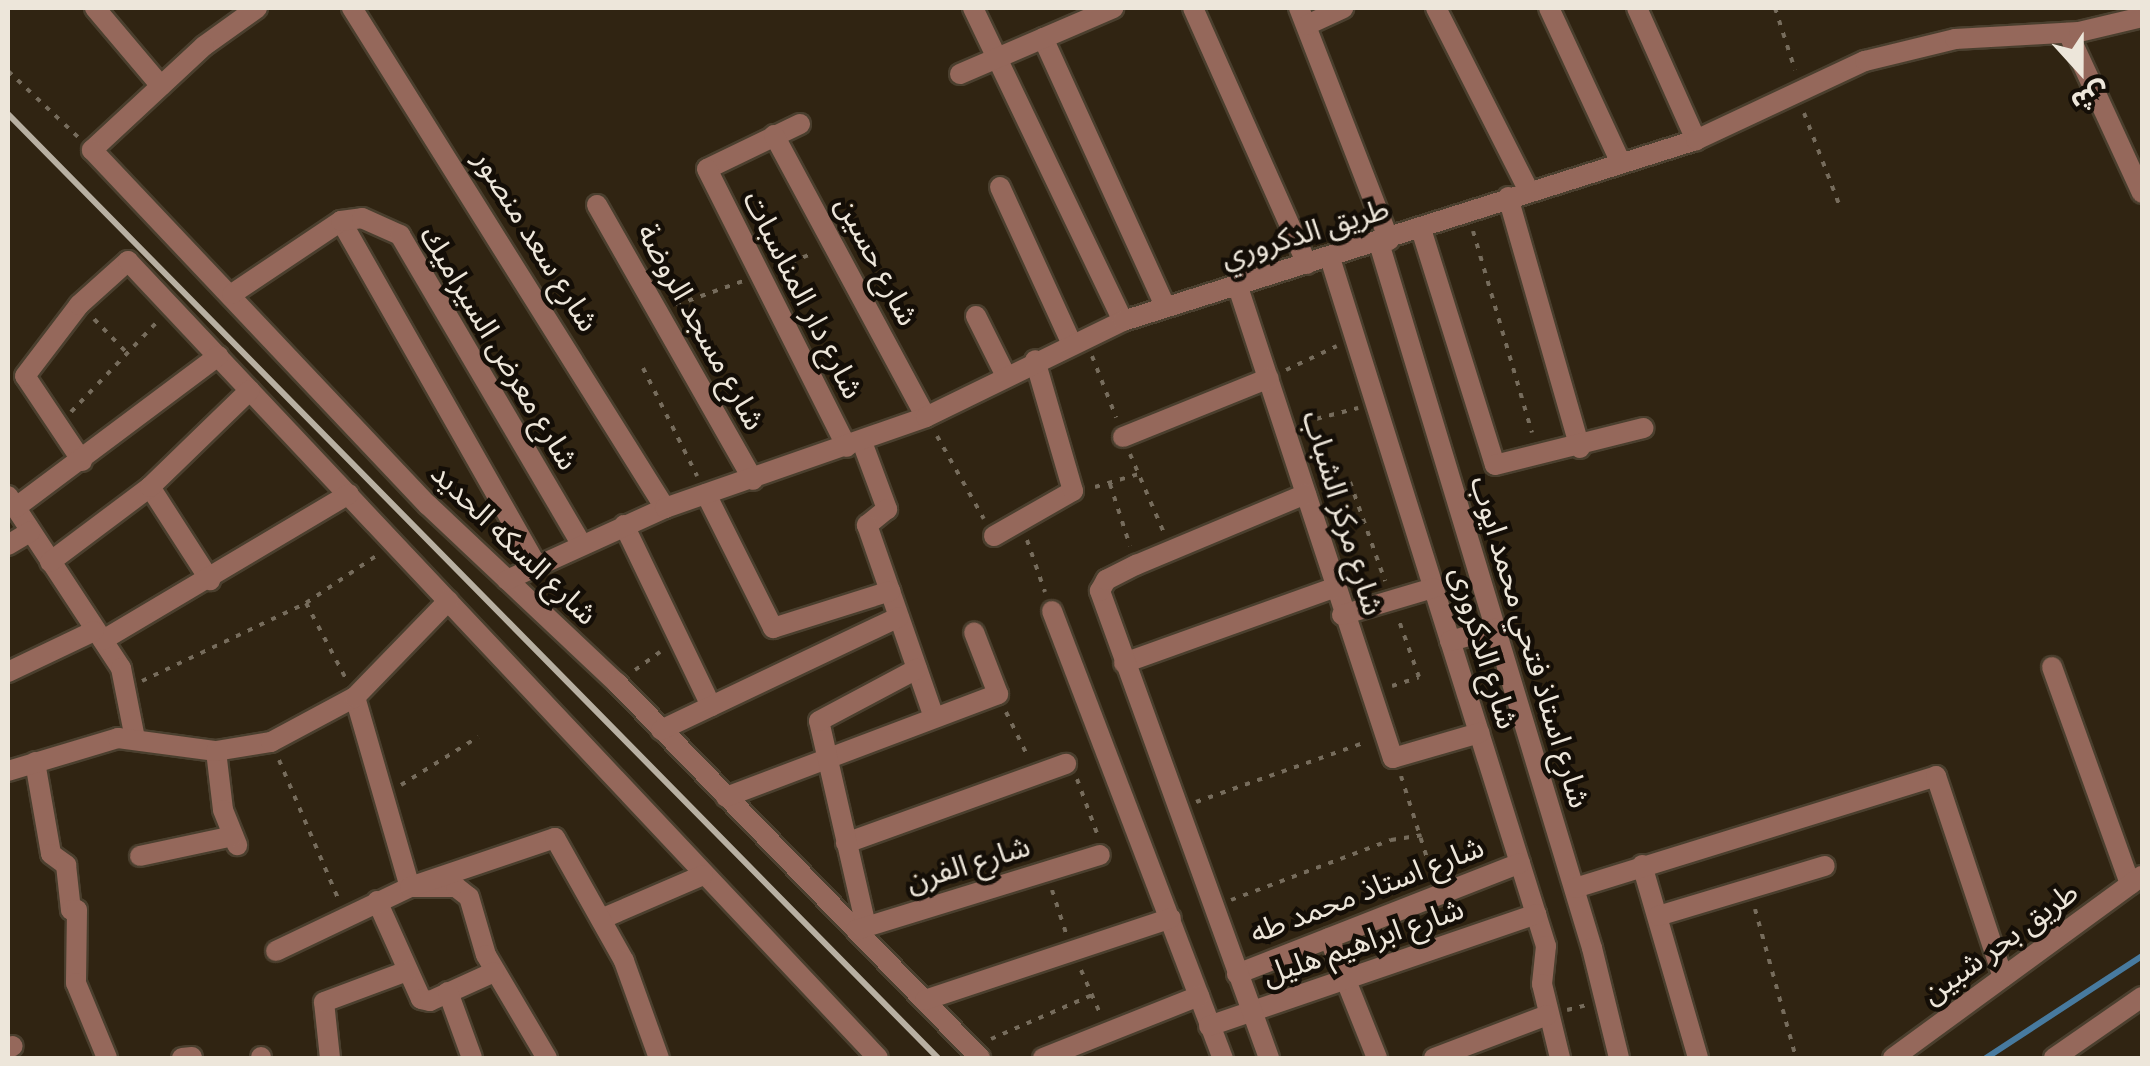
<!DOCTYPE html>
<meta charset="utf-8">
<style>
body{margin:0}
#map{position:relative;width:2150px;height:1066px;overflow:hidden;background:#302412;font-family:"Source Serif 4","Noto Sans Arabic",serif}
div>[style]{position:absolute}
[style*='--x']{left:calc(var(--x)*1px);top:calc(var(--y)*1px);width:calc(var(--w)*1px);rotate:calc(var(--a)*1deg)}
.stream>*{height:6px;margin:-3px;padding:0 3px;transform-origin:3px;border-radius:3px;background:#477a9f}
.path>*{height:4px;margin-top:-2px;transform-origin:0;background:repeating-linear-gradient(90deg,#766c5c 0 5px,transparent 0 13px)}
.roads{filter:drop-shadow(2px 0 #4a3f2e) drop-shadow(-2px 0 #4a3f2e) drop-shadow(0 2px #4a3f2e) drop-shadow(0 -2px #4a3f2e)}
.street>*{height:20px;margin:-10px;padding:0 10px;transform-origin:10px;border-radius:10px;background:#95685b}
.rail>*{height:6px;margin:-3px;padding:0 3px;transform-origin:3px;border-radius:3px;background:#b8b0a2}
span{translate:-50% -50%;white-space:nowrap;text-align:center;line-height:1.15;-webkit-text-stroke:9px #140e07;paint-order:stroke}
.street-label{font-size:30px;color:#ede6da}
.frame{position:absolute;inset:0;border:10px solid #ede6da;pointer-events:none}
.north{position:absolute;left:2030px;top:20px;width:100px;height:100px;-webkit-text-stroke:8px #140e07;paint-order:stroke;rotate:159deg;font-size:28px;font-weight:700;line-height:40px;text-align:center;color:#ede6da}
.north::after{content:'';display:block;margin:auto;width:35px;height:45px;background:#ede6da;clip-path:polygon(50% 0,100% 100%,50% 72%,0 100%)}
</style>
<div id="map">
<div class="stream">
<div style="--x:1986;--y:1058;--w:186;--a:-33.2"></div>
</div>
<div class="path">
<div style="--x:1775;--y:8;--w:65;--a:72.1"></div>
<div style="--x:8;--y:71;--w:96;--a:43.3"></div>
<div style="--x:1804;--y:113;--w:101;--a:69"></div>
<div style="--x:1473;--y:231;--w:210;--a:73.7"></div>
<div style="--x:779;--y:267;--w:35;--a:-22"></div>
<div style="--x:676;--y:305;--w:71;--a:-19.7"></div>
<div style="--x:94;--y:319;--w:50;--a:45.8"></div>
<div style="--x:1092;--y:356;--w:66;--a:68.5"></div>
<div style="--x:643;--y:368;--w:121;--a:63.4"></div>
<div style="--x:1286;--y:370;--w:56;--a:-25.2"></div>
<div style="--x:71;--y:412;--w:126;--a:-46.3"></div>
<div style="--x:1304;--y:422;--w:56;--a:-14.5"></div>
<div style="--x:937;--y:436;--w:95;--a:60.5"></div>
<div style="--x:1130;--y:454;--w:86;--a:66.7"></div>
<div style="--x:1350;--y:482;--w:105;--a:70.5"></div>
<div style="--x:1110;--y:484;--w:65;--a:72.1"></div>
<div style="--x:1095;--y:487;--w:46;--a:-16.5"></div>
<div style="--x:1027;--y:540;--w:55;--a:70.9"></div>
<div style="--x:306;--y:603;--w:86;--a:62.2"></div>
<div style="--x:635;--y:670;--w:31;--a:-36"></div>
<div style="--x:142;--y:681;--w:182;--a:-25.4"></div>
<div style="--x:306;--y:603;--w:84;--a:-33.9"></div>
<div style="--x:1392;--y:686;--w:28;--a:-18"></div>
<div style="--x:1419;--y:677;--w:63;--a:-109.6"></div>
<div style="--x:1006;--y:712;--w:50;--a:63.9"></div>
<div style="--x:279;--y:760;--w:150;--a:66.9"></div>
<div style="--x:1401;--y:776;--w:106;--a:72.4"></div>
<div style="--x:1077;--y:779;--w:61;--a:69.8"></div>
<div style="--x:401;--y:785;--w:91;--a:-31.9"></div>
<div style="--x:1196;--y:802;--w:180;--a:-19.4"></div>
<div style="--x:1052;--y:890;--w:45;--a:72"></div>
<div style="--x:1231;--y:900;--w:171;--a:-20.6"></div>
<div style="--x:1391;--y:840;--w:31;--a:-9"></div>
<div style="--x:1755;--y:909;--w:155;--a:74.6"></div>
<div style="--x:1081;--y:970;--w:45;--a:66.3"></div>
<div style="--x:1567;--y:1010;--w:21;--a:-14"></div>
<div style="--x:991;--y:1039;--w:110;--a:-23.5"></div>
</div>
<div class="roads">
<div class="street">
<div style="--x:95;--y:8;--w:102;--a:49.8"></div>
<div style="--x:257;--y:8;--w:65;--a:144.4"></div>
<div style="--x:204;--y:46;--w:153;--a:137.1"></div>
<div style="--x:92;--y:150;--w:489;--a:46.6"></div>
<div style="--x:428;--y:505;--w:260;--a:43.3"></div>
<div style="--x:617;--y:683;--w:522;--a:45.93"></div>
<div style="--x:352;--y:8;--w:590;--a:57.95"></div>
<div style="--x:973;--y:8;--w:347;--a:64.4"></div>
<div style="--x:1193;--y:8;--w:280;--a:66"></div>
<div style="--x:1299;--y:8;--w:249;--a:68.8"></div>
<div style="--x:1436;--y:8;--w:203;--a:63.1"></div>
<div style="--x:1549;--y:8;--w:169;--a:65.1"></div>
<div style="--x:1637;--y:8;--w:145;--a:65.9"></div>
<div style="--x:1307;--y:25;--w:40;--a:-25"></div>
<div style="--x:2068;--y:33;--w:176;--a:65.2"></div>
<div style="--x:1043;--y:38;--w:294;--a:65.5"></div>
<div style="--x:960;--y:74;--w:167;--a:-23.3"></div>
<div style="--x:800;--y:124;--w:103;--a:154.2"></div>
<div style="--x:707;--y:169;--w:311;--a:63.3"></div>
<div style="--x:774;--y:135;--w:320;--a:61.7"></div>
<div style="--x:1000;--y:187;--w:170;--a:65.4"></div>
<div style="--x:1508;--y:197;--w:261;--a:74"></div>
<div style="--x:597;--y:205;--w:316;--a:60.4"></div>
<div style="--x:341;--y:221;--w:397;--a:60.4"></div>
<div style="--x:1421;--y:229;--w:247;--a:72.6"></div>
<div style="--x:1495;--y:465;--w:153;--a:-14"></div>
<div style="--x:1379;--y:243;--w:736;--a:73.19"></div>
<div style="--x:1592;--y:948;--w:113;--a:76.2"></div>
<div style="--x:1330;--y:258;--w:721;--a:72.57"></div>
<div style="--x:1546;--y:946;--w:38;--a:96"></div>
<div style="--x:1542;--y:984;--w:76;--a:76.3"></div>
<div style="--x:1237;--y:284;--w:499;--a:71.8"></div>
<div style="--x:1393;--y:758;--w:90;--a:-16.2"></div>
<div style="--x:232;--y:294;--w:131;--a:-33.8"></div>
<div style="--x:341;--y:221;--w:21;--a:-8"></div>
<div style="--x:362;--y:218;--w:42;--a:24.1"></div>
<div style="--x:400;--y:235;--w:358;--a:59.6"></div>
<div style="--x:976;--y:316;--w:67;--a:63.4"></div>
<div style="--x:1123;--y:437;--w:157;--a:-22"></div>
<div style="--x:862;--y:442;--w:72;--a:69.5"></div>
<div style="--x:887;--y:509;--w:26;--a:141"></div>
<div style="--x:867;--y:525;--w:203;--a:70.8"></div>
<div style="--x:82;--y:461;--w:102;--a:-123.8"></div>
<div style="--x:25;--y:376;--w:89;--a:-52.7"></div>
<div style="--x:79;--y:305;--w:66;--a:-41.9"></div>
<div style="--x:128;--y:261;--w:1094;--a:46.74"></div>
<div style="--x:150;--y:487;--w:111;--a:57.2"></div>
<div style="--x:706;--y:494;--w:150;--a:63.4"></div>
<div style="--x:773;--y:628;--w:123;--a:-17.5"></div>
<div style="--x:8;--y:496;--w:206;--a:56.7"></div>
<div style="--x:121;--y:668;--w:72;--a:78.8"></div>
<div style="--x:15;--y:508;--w:254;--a:-36.8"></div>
<div style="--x:624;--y:525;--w:201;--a:64.3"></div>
<div style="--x:994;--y:536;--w:91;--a:-29.7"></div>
<div style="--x:1073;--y:491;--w:136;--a:-106.2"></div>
<div style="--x:8;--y:545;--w:26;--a:-31"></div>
<div style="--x:50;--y:562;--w:125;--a:-36.9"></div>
<div style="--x:150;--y:487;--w:139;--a:-44.1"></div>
<div style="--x:507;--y:580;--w:174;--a:-24.5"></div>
<div style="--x:665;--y:508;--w:276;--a:-19.2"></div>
<div style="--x:926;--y:417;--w:219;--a:-26"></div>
<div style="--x:1123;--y:321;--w:601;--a:-17.53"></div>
<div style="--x:1696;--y:140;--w:187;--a:-25.1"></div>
<div style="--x:1865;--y:61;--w:93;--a:-13.7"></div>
<div style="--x:1955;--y:39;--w:124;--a:-3.2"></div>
<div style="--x:2079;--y:32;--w:65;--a:-13.4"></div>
<div style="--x:1052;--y:611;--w:479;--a:69.1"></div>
<div style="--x:1342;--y:615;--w:95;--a:-16.5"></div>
<div style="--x:103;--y:640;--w:286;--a:-30.7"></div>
<div style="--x:1450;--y:641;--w:46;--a:-15.3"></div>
<div style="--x:1124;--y:663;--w:223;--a:-19.7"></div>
<div style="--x:2052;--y:667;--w:231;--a:70.2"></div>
<div style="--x:8;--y:672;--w:95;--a:-25.5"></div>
<div style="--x:355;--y:697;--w:198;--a:73.9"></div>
<div style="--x:410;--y:887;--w:46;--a:0"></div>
<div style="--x:456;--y:887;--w:16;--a:38"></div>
<div style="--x:469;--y:897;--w:60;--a:73.7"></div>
<div style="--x:486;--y:955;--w:120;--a:59.4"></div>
<div style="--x:661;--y:730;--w:263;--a:-25.4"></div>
<div style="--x:216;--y:751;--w:59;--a:83.2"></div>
<div style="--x:223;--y:810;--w:38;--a:68"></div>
<div style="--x:35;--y:762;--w:93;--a:80.1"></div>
<div style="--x:51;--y:854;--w:19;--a:36"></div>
<div style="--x:66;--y:865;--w:45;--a:83.7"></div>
<div style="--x:71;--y:910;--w:6;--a:0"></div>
<div style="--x:77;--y:910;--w:73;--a:90.8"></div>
<div style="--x:76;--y:983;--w:81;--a:67.5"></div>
<div style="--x:8;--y:771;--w:115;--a:-16.7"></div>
<div style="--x:118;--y:738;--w:99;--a:7.6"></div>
<div style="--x:216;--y:751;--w:56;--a:-9.3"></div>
<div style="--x:271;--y:742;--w:95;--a:-28.2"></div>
<div style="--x:355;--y:697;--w:134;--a:-45.9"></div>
<div style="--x:726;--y:797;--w:291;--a:-20.7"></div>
<div style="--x:998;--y:694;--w:66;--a:-111.2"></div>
<div style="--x:846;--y:843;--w:234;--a:-19.8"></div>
<div style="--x:140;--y:856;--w:95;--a:-12.1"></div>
<div style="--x:1642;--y:865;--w:201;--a:73.8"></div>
<div style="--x:1575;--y:888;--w:378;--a:-17.2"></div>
<div style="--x:1936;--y:776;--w:212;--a:71.6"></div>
<div style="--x:377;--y:901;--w:107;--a:65.8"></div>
<div style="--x:421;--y:999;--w:9;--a:13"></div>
<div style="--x:430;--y:1001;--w:70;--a:-24.4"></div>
<div style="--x:1658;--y:916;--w:174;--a:-16.7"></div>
<div style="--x:601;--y:919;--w:111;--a:-23.3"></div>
<div style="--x:866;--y:926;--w:210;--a:-102.9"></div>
<div style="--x:819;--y:721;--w:111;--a:-28"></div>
<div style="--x:856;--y:930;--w:255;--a:-17.1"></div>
<div style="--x:1329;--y:938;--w:129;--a:68.2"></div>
<div style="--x:276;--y:951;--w:148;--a:-25.5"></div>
<div style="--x:410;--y:887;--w:153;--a:-18.7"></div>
<div style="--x:555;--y:838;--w:141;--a:60.7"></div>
<div style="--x:624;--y:961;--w:103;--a:70.2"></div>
<div style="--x:1237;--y:974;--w:304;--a:-21.4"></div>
<div style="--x:448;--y:992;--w:70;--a:70"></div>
<div style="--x:925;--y:1000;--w:259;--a:-18.4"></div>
<div style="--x:1209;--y:1026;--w:346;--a:-18.9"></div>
<div style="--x:8;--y:1048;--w:5;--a:-22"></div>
<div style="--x:261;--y:1057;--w:1;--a:90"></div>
<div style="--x:182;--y:1058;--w:10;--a:-6"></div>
<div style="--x:330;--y:1058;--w:56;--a:-96.1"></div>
<div style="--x:324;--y:1002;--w:89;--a:-20.5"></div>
<div style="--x:1043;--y:1058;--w:168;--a:-21.7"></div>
<div style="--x:1269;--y:1058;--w:497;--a:-109.9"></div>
<div style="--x:1100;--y:591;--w:13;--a:-61"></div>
<div style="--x:1106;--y:580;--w:34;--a:-27"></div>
<div style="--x:1136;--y:565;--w:184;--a:-22.7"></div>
<div style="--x:1434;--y:1058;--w:121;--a:-20.8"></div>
<div style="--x:1893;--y:1058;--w:308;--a:-36.2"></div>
<div style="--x:2054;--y:1058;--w:107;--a:-34.7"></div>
</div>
</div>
<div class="rail">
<div style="--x:8;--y:114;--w:1325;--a:45.43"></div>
</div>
<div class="street-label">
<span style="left:1305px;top:233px;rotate:-17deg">طريق الدكروري</span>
<span style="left:536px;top:241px;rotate:58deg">شارع سعد منصور</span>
<span style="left:877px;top:261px;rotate:62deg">شارع حسين</span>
<span style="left:803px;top:295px;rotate:63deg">شارع دار المناسبات</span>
<span style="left:701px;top:327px;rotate:61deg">شارع مسجد الروضة</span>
<span style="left:499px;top:348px;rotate:59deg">شارع معرض السيراميك</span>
<span style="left:1343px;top:513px;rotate:73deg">شارع مركز الشباب</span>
<span style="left:514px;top:544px;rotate:44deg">شارع السكه الحديد</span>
<span style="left:1530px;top:642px;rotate:73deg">شارع استاذ فتحي محمد ايوب</span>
<span style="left:1484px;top:648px;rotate:73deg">شارع الدكرورى</span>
<span style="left:968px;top:864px;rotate:-17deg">شارع الفرن</span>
<span style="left:1367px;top:890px;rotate:-21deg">شارع استاذ محمد طه</span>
<span style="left:1363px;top:942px;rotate:-19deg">شارع ابراهيم هليل</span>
<span style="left:2000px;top:943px;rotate:-36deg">طريق بحر شبين</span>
</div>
<div class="frame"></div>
<div class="north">ش</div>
</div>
